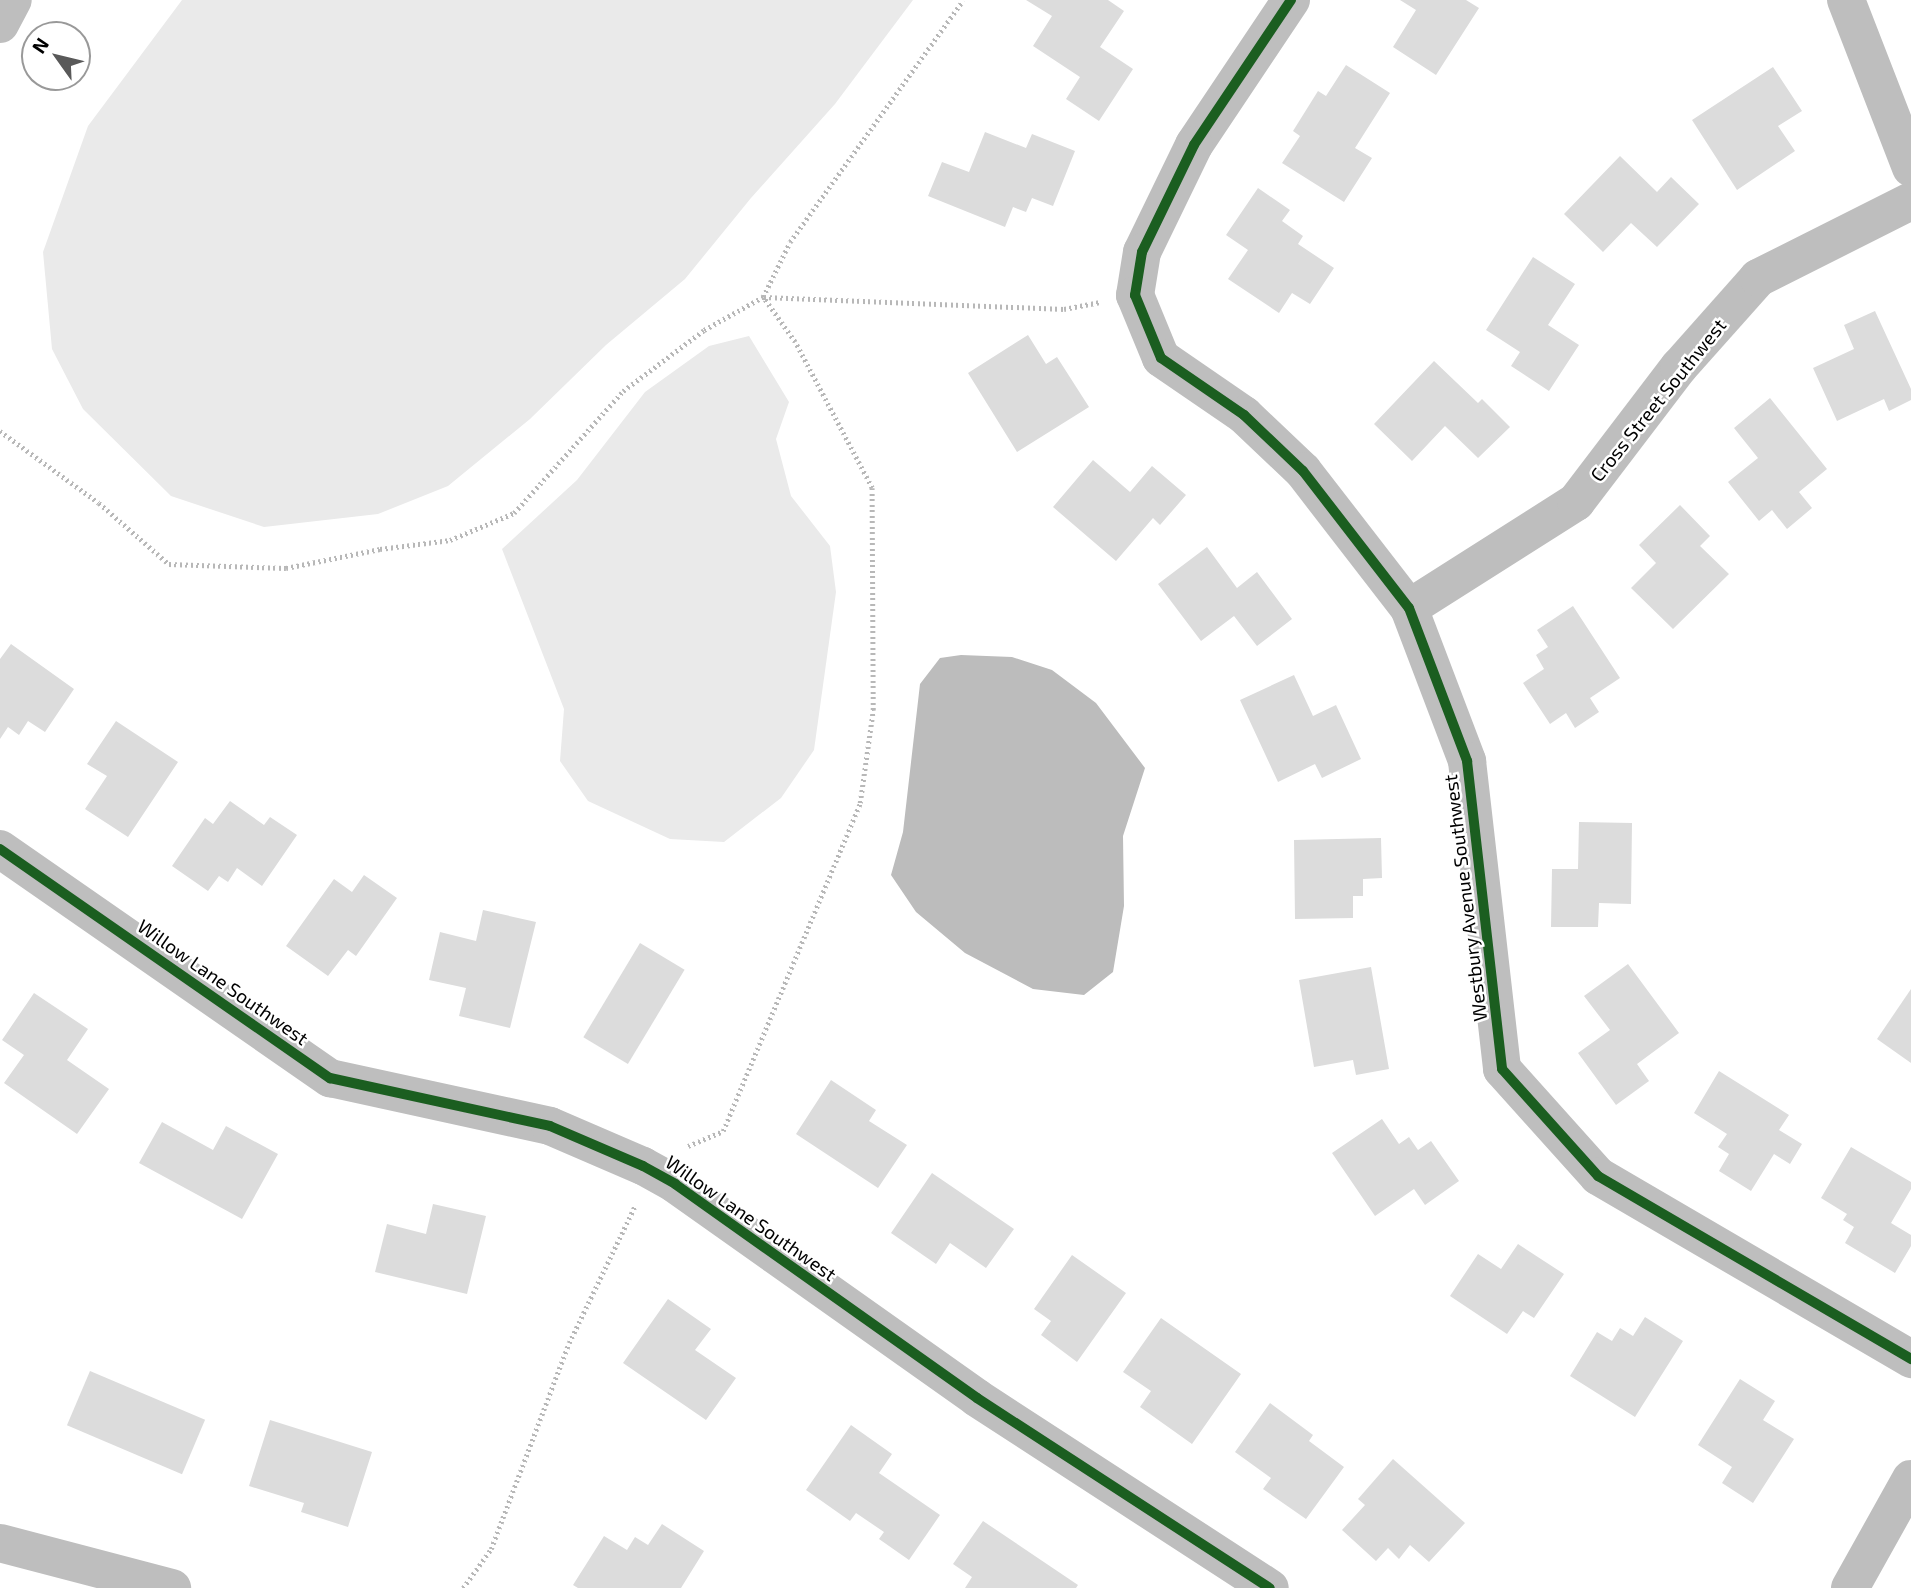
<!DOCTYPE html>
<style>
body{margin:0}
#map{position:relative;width:1911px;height:1588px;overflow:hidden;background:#fff;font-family:"Exo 2",sans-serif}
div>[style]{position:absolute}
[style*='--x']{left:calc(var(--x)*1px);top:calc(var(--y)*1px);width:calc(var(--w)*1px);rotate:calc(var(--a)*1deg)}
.green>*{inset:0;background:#eaeaea}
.water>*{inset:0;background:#bcbcbc}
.building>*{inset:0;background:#dcdcdc;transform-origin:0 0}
.path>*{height:4.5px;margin-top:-2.25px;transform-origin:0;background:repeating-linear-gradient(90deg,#b8b8b8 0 2px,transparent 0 5.5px)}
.minor>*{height:38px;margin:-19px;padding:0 19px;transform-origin:19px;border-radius:19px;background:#bebebe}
.cycleway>*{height:10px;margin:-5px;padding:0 5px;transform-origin:5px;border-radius:5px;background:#1b5e20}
span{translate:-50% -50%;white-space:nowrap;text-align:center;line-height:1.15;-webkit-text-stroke:5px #fff;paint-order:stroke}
.street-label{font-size:19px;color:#000}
.north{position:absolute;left:21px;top:21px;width:70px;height:70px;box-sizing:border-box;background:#fff;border:2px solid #999;border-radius:50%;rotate:304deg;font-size:19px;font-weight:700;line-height:28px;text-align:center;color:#000}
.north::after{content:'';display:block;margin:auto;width:24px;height:32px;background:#595959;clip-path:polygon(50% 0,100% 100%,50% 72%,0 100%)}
</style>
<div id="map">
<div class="green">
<div style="clip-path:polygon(182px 0,913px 0,835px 104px,751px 198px,685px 279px,606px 345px,530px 419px,448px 486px,378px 514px,264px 527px,171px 496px,83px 409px,52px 349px,43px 252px,88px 126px)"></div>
<div style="clip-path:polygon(749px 336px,789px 402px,776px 439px,791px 496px,830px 546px,836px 592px,814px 750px,781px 798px,724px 842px,670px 839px,588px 801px,560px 761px,564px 709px,502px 549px,577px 480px,645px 392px,709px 346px)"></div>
</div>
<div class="water">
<div style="clip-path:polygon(961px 655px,1012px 657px,1052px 670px,1096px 703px,1145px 768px,1123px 836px,1124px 906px,1113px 972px,1084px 995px,1033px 989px,965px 953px,916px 912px,891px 875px,903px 832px,920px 684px,940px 658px)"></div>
</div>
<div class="building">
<div style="clip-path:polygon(1026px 0,1108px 0,1124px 11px,1100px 47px,1133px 69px,1099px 121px,1066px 99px,1080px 77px,1033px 46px,1052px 16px)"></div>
<div style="clip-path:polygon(1400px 0,1466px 0,1479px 8px,1436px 75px,1393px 47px,1416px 10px)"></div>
<div style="clip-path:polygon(1346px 65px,1390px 93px,1355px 148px,1372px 158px,1344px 202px,1282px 163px,1300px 136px,1293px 131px,1318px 91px,1326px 96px)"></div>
<div style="clip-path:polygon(1773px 67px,1802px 111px,1778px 126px,1795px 151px,1737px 190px,1692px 120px)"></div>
<div style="clip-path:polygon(985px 132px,1026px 148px,1032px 134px,1075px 151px,1053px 206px,1032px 198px,1026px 212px,1013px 207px,1005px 227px,928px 196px,942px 162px,969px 172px)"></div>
<div style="clip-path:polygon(1620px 156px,1657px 192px,1671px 177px,1699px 204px,1657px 247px,1631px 223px,1603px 252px,1564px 214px)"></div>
<div style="clip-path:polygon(1258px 188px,1290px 210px,1282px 221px,1303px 236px,1298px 244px,1334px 268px,1310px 304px,1292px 293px,1279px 313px,1228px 279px,1248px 250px,1226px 235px)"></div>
<div style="clip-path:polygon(1533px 257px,1575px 284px,1548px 325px,1579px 345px,1549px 391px,1511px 366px,1520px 352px,1486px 330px)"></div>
<div style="clip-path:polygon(1875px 311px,1911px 389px,1911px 400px,1889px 411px,1884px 399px,1837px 421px,1813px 368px,1854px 349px,1844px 325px)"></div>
<div style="clip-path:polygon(1028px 335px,1046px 364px,1057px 357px,1089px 407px,1017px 452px,968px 373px)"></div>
<div style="clip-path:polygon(1434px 361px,1478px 403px,1482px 399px,1510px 427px,1478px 458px,1445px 426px,1412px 461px,1374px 424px)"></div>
<div style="clip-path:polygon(1770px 398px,1827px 469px,1799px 492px,1812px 508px,1787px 529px,1772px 510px,1759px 521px,1728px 482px,1758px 458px,1734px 428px)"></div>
<div style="clip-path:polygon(1093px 460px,1130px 492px,1152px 466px,1186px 495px,1160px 525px,1153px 518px,1116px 561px,1053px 507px)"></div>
<div style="clip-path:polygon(1680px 505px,1710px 536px,1700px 546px,1729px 574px,1673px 629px,1631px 588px,1656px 563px,1639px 545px)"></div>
<div style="clip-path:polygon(1207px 547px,1237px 588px,1257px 572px,1292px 619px,1257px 646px,1234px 616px,1201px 641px,1158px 584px)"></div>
<div style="clip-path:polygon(1573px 606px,1620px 678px,1590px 698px,1599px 712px,1575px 728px,1566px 713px,1550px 724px,1523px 683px,1544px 669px,1536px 655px,1548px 647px,1537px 630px)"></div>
<div style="clip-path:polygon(11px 644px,74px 689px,45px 732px,28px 721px,19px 735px,8px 727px,0 739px,0 659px)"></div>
<div style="clip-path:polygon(1294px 675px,1313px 716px,1336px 705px,1361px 759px,1322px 778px,1315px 764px,1278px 782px,1240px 700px)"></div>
<div style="clip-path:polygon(116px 721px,178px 762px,128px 837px,85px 809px,107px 776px,87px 764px)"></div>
<div style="clip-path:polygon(230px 801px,264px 825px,270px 817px,297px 835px,262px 886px,237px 868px,228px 882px,219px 876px,208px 891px,172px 866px,205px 818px,213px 824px)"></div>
<div style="clip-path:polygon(1579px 822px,1632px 823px,1631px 904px,1599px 903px,1598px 927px,1551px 927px,1552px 869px,1578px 869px)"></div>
<div style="clip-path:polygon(1381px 838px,1382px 878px,1363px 879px,1363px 896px,1353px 896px,1353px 918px,1295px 919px,1294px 840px)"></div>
<div style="clip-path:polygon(364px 875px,397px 898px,356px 956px,348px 950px,328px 976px,286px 946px,334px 879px,352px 892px)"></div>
<div style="clip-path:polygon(483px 910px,536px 922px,510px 1028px,459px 1016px,466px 988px,429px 980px,440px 932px,476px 941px)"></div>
<div style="left:640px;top:943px;width:52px;height:110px;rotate:31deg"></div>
<div style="clip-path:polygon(1628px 964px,1679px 1033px,1637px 1064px,1649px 1081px,1616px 1105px,1578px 1053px,1610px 1030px,1584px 996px)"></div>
<div style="clip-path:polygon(1371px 967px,1389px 1069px,1356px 1075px,1353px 1060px,1314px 1067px,1299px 980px)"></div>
<div style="clip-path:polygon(1911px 989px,1911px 1063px,1877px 1039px)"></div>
<div style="clip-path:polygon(34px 993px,88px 1029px,67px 1060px,109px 1089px,77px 1134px,4px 1083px,24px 1055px,2px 1040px)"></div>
<div style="clip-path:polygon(1719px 1071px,1789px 1115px,1779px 1130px,1802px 1144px,1790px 1164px,1774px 1154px,1751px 1191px,1719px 1171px,1729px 1154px,1718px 1147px,1727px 1134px,1694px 1113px)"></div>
<div style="clip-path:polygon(831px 1080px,876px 1110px,869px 1121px,907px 1145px,878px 1188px,796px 1134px)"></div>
<div style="clip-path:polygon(1382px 1119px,1399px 1144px,1409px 1137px,1418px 1150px,1431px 1141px,1459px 1181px,1425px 1205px,1414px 1189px,1375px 1216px,1332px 1153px)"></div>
<div style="clip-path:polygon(162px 1122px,213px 1150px,226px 1126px,278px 1154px,242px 1219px,139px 1163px)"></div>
<div style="clip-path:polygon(1851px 1147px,1911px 1182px,1911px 1189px,1891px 1223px,1911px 1235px,1911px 1246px,1895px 1273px,1845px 1243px,1854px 1227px,1843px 1220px,1847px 1214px,1821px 1198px)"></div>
<div style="clip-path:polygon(932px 1173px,1014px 1229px,986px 1268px,950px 1243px,936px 1264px,891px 1233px)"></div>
<div style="clip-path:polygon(433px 1204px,486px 1216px,467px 1294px,375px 1272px,387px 1224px,426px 1234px)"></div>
<div style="clip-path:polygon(1518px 1244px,1564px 1274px,1534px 1318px,1523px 1311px,1507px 1334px,1450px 1296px,1478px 1254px,1501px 1269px)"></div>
<div style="clip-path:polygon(1072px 1255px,1126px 1293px,1077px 1362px,1041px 1335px,1051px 1321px,1034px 1309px)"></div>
<div style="clip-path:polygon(668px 1299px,711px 1329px,695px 1350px,736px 1378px,706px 1420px,623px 1363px)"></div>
<div style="clip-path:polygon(1645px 1317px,1683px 1341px,1635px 1417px,1570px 1376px,1597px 1332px,1612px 1341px,1620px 1328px,1633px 1336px)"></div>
<div style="clip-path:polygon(1161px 1318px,1241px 1374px,1192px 1444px,1140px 1407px,1151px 1391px,1123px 1372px)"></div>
<div style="left:90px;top:1371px;width:125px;height:59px;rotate:23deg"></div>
<div style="clip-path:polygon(1740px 1379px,1775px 1401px,1763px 1420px,1794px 1439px,1753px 1503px,1722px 1483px,1732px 1467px,1698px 1445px)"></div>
<div style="clip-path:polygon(1270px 1403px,1313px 1435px,1309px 1441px,1344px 1467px,1306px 1519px,1263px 1489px,1271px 1478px,1235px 1452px)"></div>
<div style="clip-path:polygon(270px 1420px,372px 1452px,348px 1527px,301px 1512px,304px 1503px,249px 1486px)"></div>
<div style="clip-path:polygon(851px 1425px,892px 1454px,879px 1473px,940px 1515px,909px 1560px,879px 1539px,884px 1532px,856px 1513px,850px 1521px,806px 1490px)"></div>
<div style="clip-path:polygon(1393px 1459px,1465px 1523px,1429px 1562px,1410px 1545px,1399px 1559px,1388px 1548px,1376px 1561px,1342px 1530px,1365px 1505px,1358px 1499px)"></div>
<div style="clip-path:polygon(983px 1521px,1078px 1585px,1076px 1588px,965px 1588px,972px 1577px,953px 1564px)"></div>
<div style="clip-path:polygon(662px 1524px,704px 1551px,681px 1588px,578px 1588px,573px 1585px,604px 1536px,627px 1550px,635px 1537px,648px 1545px)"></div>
</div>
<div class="path">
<div style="--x:764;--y:297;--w:300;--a:2.3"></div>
<div style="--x:1064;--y:309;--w:37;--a:-11"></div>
<div style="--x:0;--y:431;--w:122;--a:36"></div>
<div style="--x:99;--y:503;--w:93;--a:41.1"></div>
<div style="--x:169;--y:564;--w:117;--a:2"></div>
<div style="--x:286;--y:568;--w:96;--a:-11.4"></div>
<div style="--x:380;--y:549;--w:71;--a:-7.3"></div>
<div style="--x:450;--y:540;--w:69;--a:-22.9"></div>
<div style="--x:514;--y:513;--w:164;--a:-48.2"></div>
<div style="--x:623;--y:391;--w:101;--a:-37"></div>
<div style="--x:704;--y:330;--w:68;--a:-29.2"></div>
<div style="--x:763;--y:297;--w:61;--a:-63.9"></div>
<div style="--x:790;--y:242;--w:297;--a:-54.4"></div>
<div style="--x:688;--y:1146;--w:38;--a:-23"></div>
<div style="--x:723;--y:1131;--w:355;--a:-67.3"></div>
<div style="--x:860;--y:803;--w:94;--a:-82"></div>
<div style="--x:873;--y:710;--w:222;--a:-90.3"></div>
<div style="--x:872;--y:488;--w:165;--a:-117.8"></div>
<div style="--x:795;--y:342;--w:55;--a:-125.4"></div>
<div style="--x:463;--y:1588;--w:48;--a:-54.3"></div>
<div style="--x:491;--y:1549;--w:220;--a:-69.3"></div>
<div style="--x:569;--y:1343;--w:152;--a:-64.3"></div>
</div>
<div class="minor">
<div style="--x:1291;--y:0;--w:174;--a:123.8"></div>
<div style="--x:1194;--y:145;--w:119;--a:115.9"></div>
<div style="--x:1142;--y:252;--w:44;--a:99.2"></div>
<div style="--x:1135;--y:295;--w:68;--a:67.6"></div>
<div style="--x:1161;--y:358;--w:101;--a:34.5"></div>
<div style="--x:1244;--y:415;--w:81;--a:43.5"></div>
<div style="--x:1303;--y:471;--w:173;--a:52.3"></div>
<div style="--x:1409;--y:608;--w:164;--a:69.2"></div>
<div style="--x:1467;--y:761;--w:310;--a:83.5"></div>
<div style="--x:1502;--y:1069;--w:144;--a:48.1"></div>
<div style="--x:1598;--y:1176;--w:363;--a:30.3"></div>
<div style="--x:1846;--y:0;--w:180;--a:68.8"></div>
<div style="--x:0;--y:24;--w:27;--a:-62"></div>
<div style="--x:1409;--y:608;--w:198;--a:-32.4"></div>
<div style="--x:1576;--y:502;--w:170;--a:-52.7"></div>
<div style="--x:1679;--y:367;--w:119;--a:-48.4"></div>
<div style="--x:1758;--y:278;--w:171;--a:-26.7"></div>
<div style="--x:0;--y:849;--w:402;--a:34.8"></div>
<div style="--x:330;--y:1078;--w:225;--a:12.3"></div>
<div style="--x:550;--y:1126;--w:101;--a:23.3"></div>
<div style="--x:643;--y:1166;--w:37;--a:29"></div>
<div style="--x:675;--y:1184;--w:370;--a:35.3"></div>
<div style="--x:977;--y:1398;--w:349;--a:33"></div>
<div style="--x:0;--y:1543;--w:178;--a:14.7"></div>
<div style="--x:1850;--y:1588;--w:125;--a:-60.8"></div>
</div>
<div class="cycleway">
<div style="--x:1291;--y:0;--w:174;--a:123.8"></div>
<div style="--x:1194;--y:145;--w:119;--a:115.9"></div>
<div style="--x:1142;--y:252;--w:44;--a:99.2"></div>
<div style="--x:1135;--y:295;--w:68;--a:67.6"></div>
<div style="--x:1161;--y:358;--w:101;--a:34.5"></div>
<div style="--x:1244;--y:415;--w:81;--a:43.5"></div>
<div style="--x:1303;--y:471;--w:173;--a:52.3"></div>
<div style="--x:1409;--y:608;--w:164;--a:69.2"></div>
<div style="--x:1467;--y:761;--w:310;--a:83.5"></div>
<div style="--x:1502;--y:1069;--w:144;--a:48.1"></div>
<div style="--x:1598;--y:1176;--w:363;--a:30.3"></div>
<div style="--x:0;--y:849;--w:402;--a:34.8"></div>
<div style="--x:330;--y:1078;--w:225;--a:12.3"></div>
<div style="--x:550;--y:1126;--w:101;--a:23.3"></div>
<div style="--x:643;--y:1166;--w:37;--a:29"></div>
<div style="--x:675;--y:1184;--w:370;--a:35.3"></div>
<div style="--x:977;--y:1398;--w:349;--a:33"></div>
</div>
<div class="street-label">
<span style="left:1658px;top:400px;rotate:-51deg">Cross Street Southwest</span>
<span style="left:1465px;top:898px;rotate:-97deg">Westbury Avenue Southwest</span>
<span style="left:223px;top:982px;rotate:35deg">Willow Lane Southwest</span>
<span style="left:751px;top:1218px;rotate:35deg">Willow Lane Southwest</span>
</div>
<div class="north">N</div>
</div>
